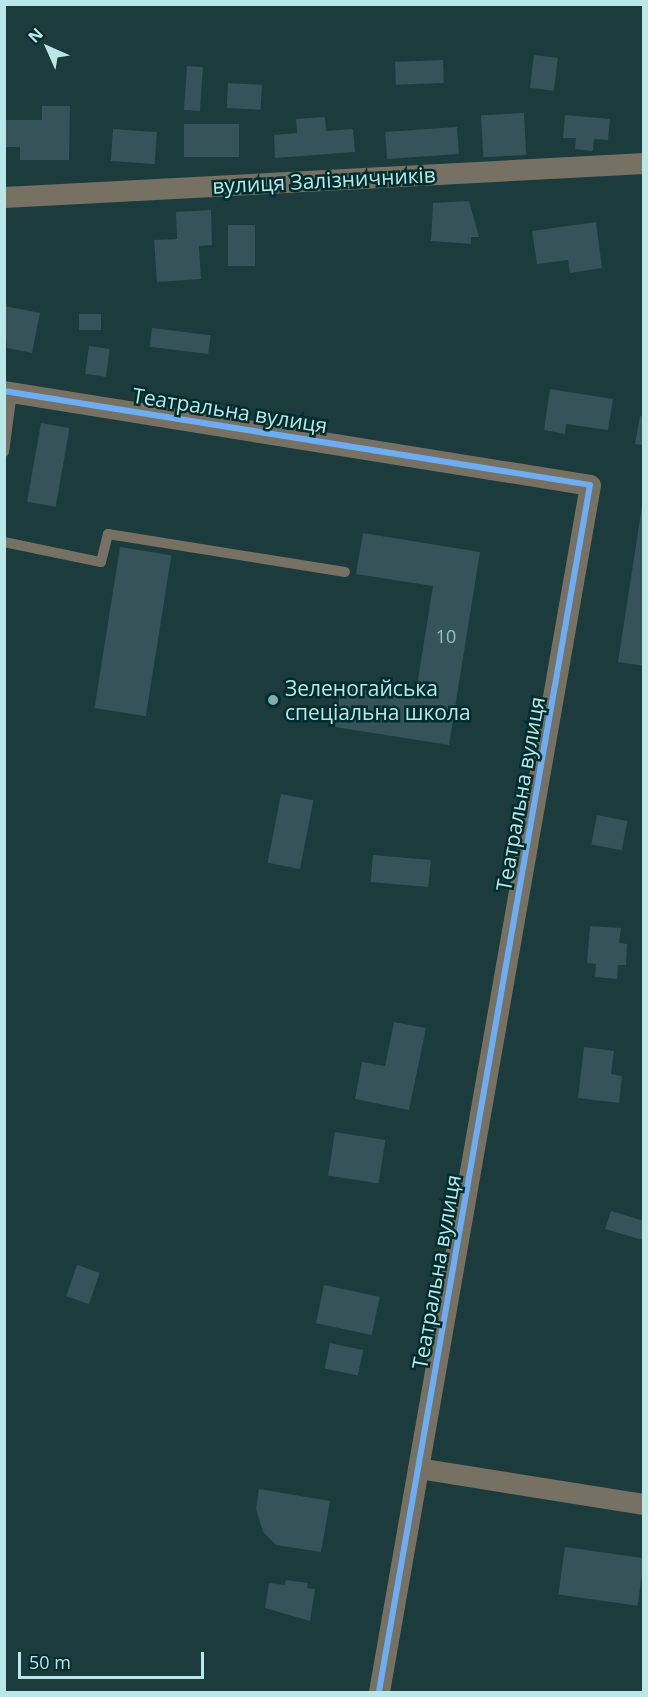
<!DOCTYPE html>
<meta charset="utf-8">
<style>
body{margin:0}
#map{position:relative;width:648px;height:1697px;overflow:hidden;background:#1b3b3d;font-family:"Open Sans",sans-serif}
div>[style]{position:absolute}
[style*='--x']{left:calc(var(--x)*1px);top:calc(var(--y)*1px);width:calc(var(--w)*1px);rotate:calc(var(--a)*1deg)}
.building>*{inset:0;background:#355358;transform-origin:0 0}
.lane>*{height:10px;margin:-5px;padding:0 5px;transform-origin:5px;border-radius:5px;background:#767162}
.street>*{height:21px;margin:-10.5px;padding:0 10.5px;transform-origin:10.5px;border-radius:10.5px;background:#767162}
.cycleway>*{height:6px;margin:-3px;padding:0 3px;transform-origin:3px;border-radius:3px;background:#6dadf4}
.dots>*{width:16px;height:16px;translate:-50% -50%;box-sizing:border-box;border:3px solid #002d2e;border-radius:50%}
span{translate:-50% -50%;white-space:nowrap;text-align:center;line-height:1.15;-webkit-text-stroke:5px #002d2e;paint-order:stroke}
.number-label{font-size:18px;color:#99c2c4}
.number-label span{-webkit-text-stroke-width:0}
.street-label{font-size:21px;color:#bae7e8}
.poi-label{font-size:21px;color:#bae7e8}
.left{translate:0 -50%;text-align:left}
.frame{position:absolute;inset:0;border:6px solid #bae7e8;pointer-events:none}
.north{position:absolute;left:18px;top:18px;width:60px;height:60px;-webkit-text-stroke:4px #002d2e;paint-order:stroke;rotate:315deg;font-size:16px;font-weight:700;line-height:24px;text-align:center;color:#bae7e8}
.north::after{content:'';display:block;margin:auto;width:21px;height:27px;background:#bae7e8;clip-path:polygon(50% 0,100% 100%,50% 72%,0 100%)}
.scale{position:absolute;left:18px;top:1652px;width:186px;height:27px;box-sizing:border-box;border:3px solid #bae7e8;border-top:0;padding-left:8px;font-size:18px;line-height:21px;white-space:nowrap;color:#bae7e8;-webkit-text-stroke:4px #002d2e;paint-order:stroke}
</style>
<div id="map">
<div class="building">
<div style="left:534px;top:55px;width:24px;height:33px;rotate:7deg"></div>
<div style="left:443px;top:60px;width:23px;height:48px;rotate:88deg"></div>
<div style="left:187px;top:66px;width:16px;height:44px;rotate:4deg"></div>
<div style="left:228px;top:83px;width:34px;height:25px;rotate:3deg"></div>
<div style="clip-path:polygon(42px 106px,70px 106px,69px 160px,20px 160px,20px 147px,4px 147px,5px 120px,42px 120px)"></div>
<div style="left:524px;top:113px;width:42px;height:43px;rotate:87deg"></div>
<div style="clip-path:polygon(565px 115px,610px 119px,608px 140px,594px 139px,593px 151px,575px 149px,576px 138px,563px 138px)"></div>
<div style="clip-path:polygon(325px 117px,326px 131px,353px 129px,355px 152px,275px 158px,274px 135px,297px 133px,296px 119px)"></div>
<div style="left:184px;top:124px;width:55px;height:33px"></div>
<div style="left:457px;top:127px;width:27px;height:72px;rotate:86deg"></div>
<div style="left:113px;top:129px;width:44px;height:32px;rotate:4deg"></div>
<div style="clip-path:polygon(469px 201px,479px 237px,471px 237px,471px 244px,431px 241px,433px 203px)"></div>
<div style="clip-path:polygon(211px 210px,212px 245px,199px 246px,201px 279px,157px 282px,154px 240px,177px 239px,176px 212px)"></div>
<div style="clip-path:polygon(596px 222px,602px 268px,570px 273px,568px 260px,537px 264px,532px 231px)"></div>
<div style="left:255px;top:225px;width:41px;height:27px;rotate:90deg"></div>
<div style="clip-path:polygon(4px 306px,40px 313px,32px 353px,7px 348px)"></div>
<div style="left:79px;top:314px;width:22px;height:16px"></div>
<div style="left:152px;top:328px;width:59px;height:19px;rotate:7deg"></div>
<div style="left:89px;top:346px;width:21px;height:28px;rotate:8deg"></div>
<div style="clip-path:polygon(550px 389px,613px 399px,608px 430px,566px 424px,565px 434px,544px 430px)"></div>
<div style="clip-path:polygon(640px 416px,644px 417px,644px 445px,635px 444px)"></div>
<div style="left:41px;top:423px;width:29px;height:80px;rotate:10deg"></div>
<div style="clip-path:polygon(642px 506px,644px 506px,644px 666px,618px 662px)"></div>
<div style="clip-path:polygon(363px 533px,480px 552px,449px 745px,335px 727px,341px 686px,415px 698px,433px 586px,356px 574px)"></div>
<div style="left:120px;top:547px;width:52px;height:163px;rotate:9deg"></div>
<div style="left:281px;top:794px;width:33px;height:70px;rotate:11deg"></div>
<div style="left:597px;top:815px;width:31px;height:30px;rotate:11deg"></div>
<div style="left:373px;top:855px;width:58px;height:27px;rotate:5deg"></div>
<div style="clip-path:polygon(590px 926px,621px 928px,619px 943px,627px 944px,626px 965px,618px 965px,617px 979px,595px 977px,596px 964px,587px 963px)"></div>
<div style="clip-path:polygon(394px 1022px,426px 1028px,409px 1110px,355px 1099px,362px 1062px,385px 1066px)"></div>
<div style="clip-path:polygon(584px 1047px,614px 1051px,611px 1074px,622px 1076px,619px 1103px,578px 1098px)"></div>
<div style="left:335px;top:1132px;width:51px;height:44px;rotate:9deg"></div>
<div style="clip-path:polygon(611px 1211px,644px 1221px,643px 1240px,605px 1229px)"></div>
<div style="left:77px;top:1265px;width:24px;height:33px;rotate:19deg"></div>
<div style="left:324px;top:1285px;width:57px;height:39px;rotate:12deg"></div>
<div style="left:330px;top:1343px;width:34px;height:26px;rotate:12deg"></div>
<div style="clip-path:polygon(259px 1489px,330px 1501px,321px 1552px,276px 1545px,263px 1532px,256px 1509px)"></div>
<div style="left:565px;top:1547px;width:80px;height:48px;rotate:8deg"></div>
<div style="clip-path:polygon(286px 1580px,308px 1583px,307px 1588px,315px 1589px,310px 1621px,265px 1608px,269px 1583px,285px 1585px)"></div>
</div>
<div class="lane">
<div style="--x:4;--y:452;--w:61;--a:-82.4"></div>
<div style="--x:4;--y:542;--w:99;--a:11.7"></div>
<div style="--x:101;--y:562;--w:29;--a:-76"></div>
<div style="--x:108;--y:534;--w:240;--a:9.1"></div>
</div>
<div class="street">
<div style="--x:4;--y:197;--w:641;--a:-3.04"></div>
<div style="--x:4;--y:391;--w:593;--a:9.11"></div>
<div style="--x:590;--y:485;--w:1225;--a:99.92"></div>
<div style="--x:418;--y:1468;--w:229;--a:9.1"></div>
</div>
<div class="cycleway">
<div style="--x:4;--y:391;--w:593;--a:9.11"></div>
<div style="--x:590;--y:485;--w:1225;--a:99.92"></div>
</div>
<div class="dots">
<div style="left:273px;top:700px;background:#82abac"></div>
</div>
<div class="number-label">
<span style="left:446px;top:636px">10</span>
</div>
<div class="street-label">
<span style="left:324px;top:180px;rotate:-3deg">вулиця Залізничників</span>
<span style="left:230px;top:410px;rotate:9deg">Театральна вулиця</span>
<span style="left:520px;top:794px;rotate:-80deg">Театральна вулиця</span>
<span style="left:436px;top:1272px;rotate:-80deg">Театральна вулиця</span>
</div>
<div class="poi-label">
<span class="left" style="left:285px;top:700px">Зеленогайська<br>спеціальна школа</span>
</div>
<div class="frame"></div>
<div class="north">N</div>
<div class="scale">50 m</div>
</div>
